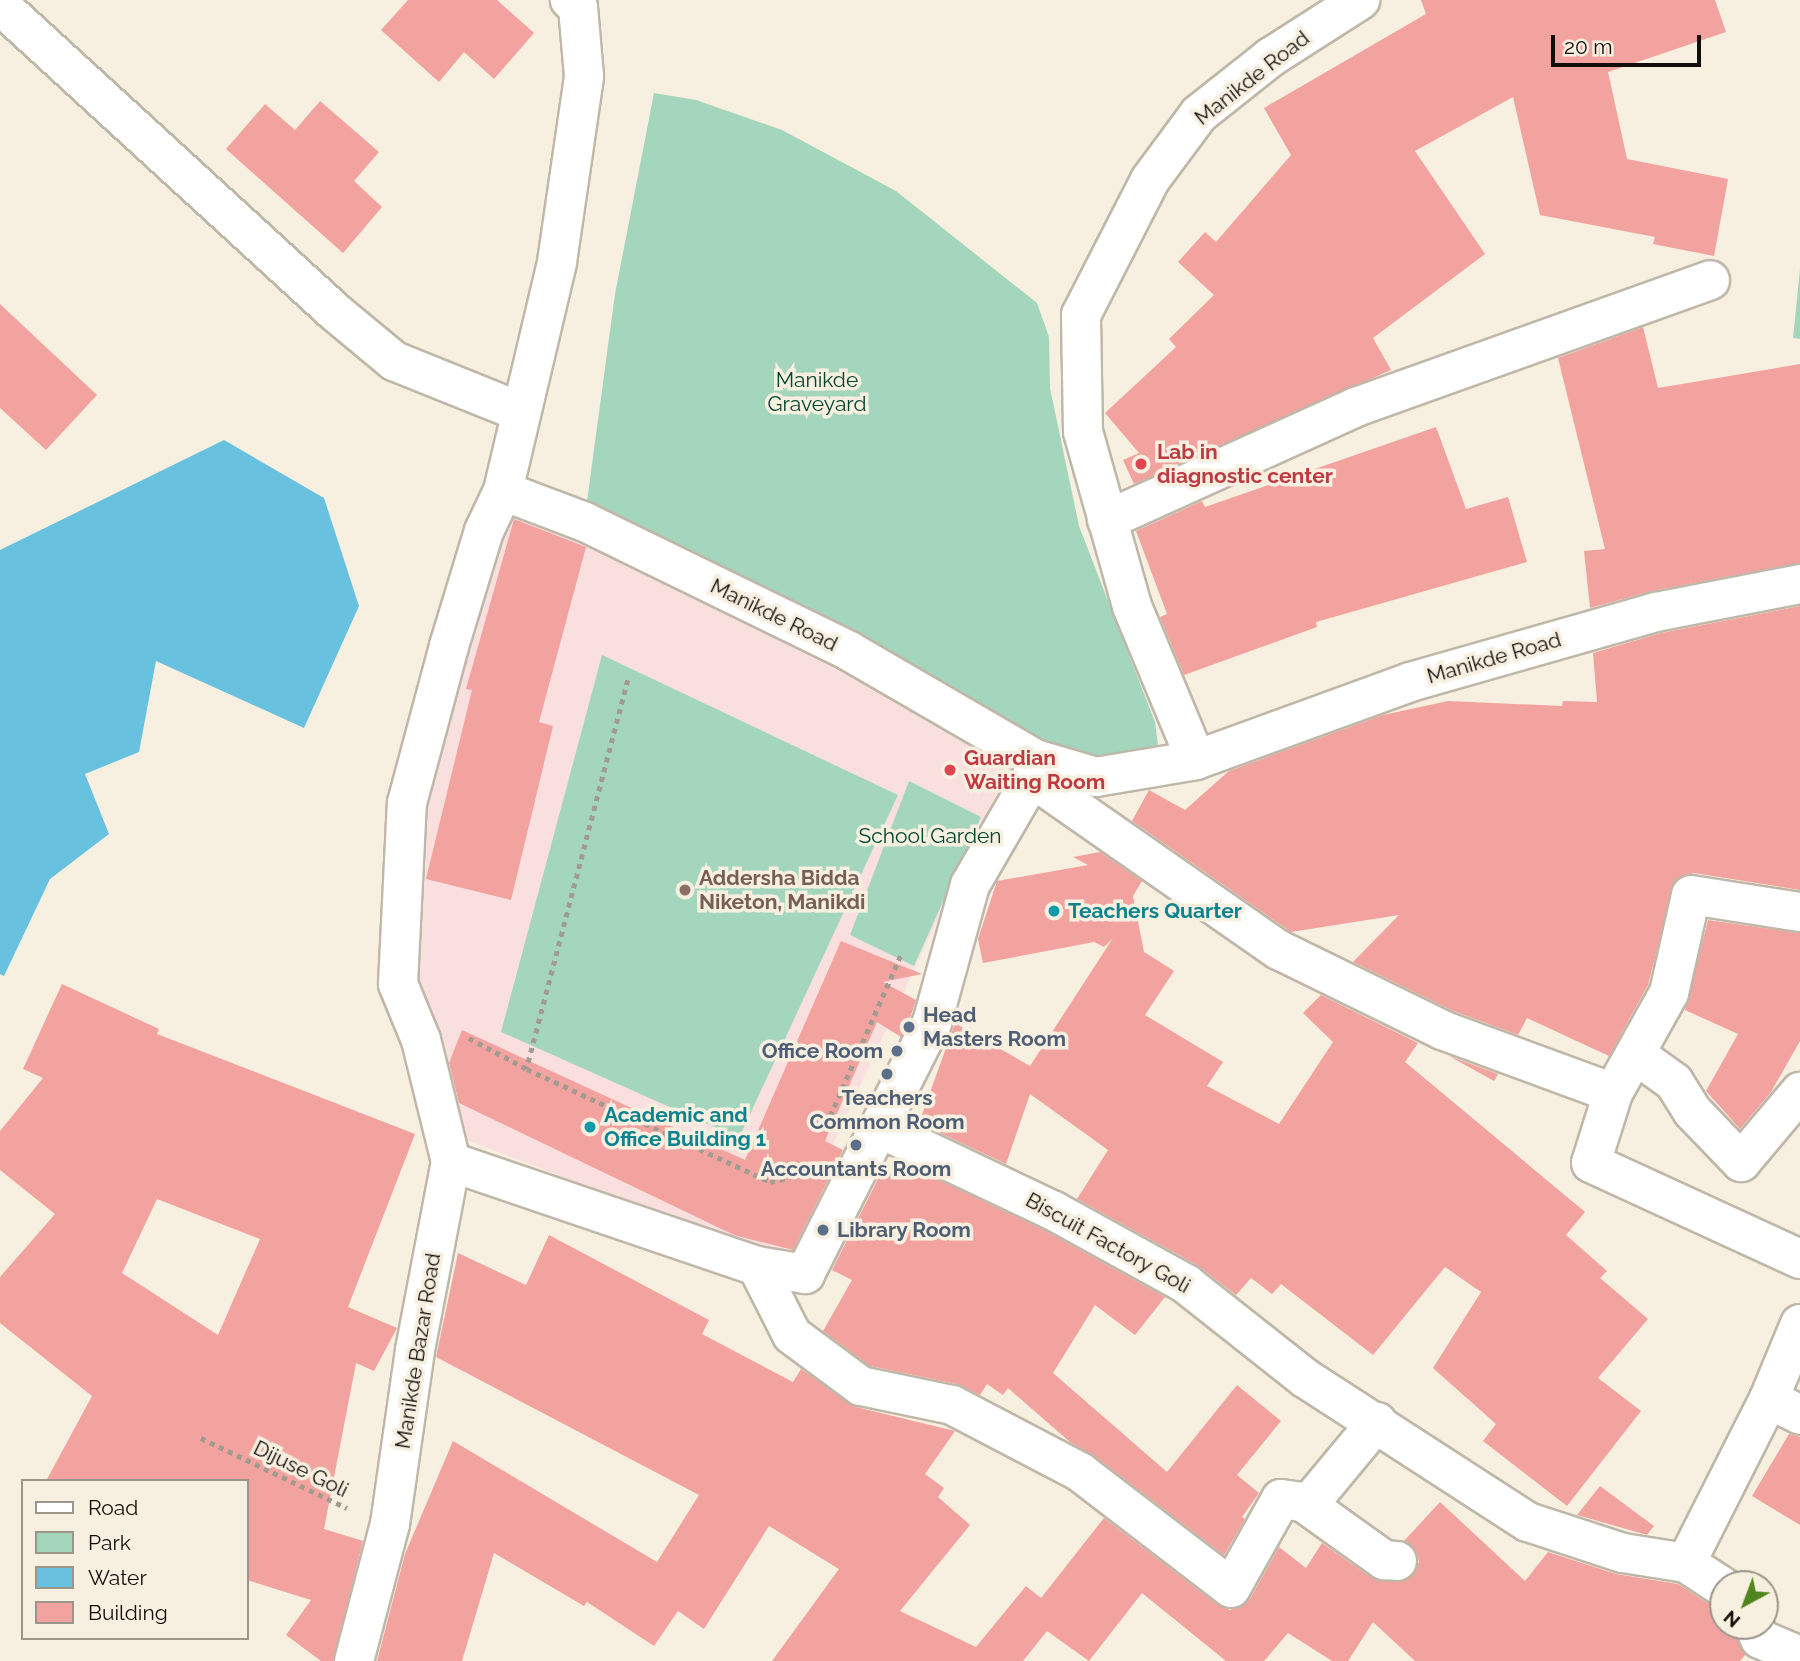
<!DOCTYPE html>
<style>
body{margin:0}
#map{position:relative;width:1800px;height:1661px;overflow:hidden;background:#f7efe0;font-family:Raleway,sans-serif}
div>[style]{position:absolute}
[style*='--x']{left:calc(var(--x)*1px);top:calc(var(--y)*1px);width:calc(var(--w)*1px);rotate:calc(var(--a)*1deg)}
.education>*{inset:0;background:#fadfdf}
.green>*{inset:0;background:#a4d6be}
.water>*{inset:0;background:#69c1e0}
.building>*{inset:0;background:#f3a39f}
.path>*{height:4.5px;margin-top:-2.25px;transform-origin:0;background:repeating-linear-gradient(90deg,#a19b90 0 5px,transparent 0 10px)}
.roads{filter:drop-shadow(2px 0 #bfb7a8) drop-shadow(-2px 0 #bfb7a8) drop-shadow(0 2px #bfb7a8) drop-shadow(0 -2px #bfb7a8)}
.street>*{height:38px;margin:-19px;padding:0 19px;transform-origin:19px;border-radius:19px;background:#fff}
.secondary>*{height:38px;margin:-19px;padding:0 19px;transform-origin:19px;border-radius:19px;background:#fff}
.dots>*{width:19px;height:19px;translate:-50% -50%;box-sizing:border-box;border:4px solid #f7efe0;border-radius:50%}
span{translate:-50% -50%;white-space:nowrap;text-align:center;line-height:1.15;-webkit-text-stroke:7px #f7efe0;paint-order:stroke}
.street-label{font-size:21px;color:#110e09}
.park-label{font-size:21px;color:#004731}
.health-label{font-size:21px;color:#be3a42;font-weight:700}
.left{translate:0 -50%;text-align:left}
.education-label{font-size:21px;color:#785e54;font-weight:700}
.culture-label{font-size:21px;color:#0d838f;font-weight:700}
.service-label{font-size:21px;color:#4e5e75;font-weight:700}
.right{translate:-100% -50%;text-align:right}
.legend{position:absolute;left:21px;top:1479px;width:228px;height:161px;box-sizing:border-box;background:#f7efe0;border:2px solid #9b958a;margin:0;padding:9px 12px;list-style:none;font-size:21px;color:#110e09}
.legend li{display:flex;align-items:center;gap:14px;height:35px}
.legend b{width:35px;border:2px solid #9b958a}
.north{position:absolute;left:1709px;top:1570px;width:70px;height:70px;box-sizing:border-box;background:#f7efe0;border:2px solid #9b958a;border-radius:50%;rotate:221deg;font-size:19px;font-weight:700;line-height:28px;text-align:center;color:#110e09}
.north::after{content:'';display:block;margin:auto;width:24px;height:32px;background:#4f851c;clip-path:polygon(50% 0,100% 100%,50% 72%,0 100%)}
.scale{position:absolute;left:1551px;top:35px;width:150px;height:32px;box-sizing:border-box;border:4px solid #110e09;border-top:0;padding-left:9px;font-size:21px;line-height:24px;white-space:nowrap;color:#110e09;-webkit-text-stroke:5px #f7efe0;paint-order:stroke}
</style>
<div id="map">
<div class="education">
<i style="clip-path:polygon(506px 507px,776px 629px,1006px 760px,996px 794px,779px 1260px,462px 1138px,409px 965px,421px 815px)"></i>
</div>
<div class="green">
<i style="clip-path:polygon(654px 93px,696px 100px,782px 130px,896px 191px,1037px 303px,1049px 337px,1050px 388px,1079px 526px,1155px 722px,1161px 768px,1122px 792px,585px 516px,615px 294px)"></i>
<i style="clip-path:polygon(1800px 269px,1800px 339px,1793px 338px)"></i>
<i style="clip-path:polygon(602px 655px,898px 795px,739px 1138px,501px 1032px)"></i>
<i style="clip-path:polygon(909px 781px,981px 817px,914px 966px,850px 935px)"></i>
</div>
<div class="water">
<i style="clip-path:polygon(224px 440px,324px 498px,359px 606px,304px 728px,156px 661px,139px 752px,85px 774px,109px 834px,50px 879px,4px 976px,0 974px,0 550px)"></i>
</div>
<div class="building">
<i style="clip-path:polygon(408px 0,497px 0,534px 33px,494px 79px,464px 52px,439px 82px,381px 30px)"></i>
<i style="clip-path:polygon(1421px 0,1715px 0,1726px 32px,1608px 72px,1627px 159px,1728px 179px,1714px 256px,1653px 244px,1655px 237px,1540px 215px,1513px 97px,1415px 151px,1485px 254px,1373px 338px,1391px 370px,1134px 484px,1123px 460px,1139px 453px,1105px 413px,1176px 347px,1169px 339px,1214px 295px,1178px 262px,1205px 232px,1216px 242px,1291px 155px,1264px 108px,1426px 14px)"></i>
<i style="clip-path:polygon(320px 101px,379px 152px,354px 181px,382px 207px,343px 253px,226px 149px,265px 104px,295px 130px)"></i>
<i style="clip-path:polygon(0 304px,97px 395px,46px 450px,0 408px)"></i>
<i style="clip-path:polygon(1643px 327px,1658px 388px,1800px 364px,1800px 563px,1652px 591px,1590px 608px,1584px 551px,1605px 549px,1558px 358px)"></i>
<i style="clip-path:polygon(1436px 427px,1466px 509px,1508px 497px,1527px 562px,1316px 622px,1317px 627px,1184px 675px,1160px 617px,1167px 614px,1136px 531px,1202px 501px,1205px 507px)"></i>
<i style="clip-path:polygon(514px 519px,586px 547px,539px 722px,553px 726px,511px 900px,426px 879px,472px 690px,466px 689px)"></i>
<i style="clip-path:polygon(1800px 606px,1800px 890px,1694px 873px,1675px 880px,1648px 985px,1609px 1056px,1527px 1018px,1518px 1035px,1451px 1010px,1353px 962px,1399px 915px,1291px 932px,1132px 821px,1149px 790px,1185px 810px,1229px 771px,1383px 715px,1448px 701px,1562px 706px,1563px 701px,1597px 702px,1593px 653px,1661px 633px)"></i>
<i style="clip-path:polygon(1100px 852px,1142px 881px,1133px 896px,1144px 952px,1174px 971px,1145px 1015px,1223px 1062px,1207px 1086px,1279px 1124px,1333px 1042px,1303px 1013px,1321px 995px,1418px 1043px,1405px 1062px,1585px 1212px,1566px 1235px,1607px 1271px,1600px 1278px,1648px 1319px,1598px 1378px,1641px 1411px,1567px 1506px,1483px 1441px,1496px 1424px,1433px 1368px,1481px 1292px,1445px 1267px,1373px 1355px,1281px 1284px,1272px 1294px,1251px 1278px,1236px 1295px,1197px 1265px,1077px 1199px,1108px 1150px,1030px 1094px,1006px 1164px,919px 1123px,955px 1023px,1030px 1066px,1113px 938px,1104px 947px,1094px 942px,983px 963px,978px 939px,997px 881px,1088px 865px,1073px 857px)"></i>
<i style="clip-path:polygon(1708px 920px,1800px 933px,1800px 1041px,1771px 1092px,1740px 1129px,1706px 1091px,1738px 1034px,1685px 1010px)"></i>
<i style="clip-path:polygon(841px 941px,922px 974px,883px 982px,916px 1000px,911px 1015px,901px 1037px,877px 1022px,825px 1141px,843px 1150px,793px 1250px,734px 1235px,459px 1103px,449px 1063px,462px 1030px,745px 1160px)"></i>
<i style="clip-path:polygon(evenodd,62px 984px,159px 1029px,157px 1034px,415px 1134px,348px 1307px,397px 1328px,374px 1371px,356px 1363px,324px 1529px,363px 1541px,333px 1661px,321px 1661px,286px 1635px,311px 1600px,247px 1580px,247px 1481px,46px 1481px,92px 1396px,0 1323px,0 1277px,55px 1214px,0 1170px,0 1131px,43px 1078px,23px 1069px,62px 984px,157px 1199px,260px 1239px,218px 1335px,122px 1273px,157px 1199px)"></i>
<i style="clip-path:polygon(1449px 1056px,1498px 1074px,1494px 1081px)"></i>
<i style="clip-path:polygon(905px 1164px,1044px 1230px,1165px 1297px,1135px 1335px,1095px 1305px,1053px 1373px,1167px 1472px,1237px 1385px,1281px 1421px,1237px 1475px,1259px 1493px,1242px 1517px,1245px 1519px,1224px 1555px,1093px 1455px,1070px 1442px,1008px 1388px,1003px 1395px,987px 1384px,980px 1395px,956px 1384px,870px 1366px,823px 1331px,852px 1280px,832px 1270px,883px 1169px,900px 1178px)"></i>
<i style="clip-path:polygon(549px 1235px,709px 1320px,702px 1334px,793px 1382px,801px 1369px,856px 1407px,955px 1431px,925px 1474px,944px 1488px,938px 1497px,970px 1525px,900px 1611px,976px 1647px,1026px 1586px,1041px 1598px,1104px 1518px,1218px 1605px,1230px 1610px,1250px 1599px,1279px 1547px,1306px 1568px,1322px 1543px,1372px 1578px,1407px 1580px,1419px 1562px,1416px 1551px,1404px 1541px,1440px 1502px,1525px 1581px,1548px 1552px,1616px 1574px,1678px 1584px,1723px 1613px,1723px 1626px,1732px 1626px,1746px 1654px,1740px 1661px,1415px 1661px,1373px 1622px,1348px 1661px,1332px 1661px,1288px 1633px,1264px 1661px,1226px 1661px,1142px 1593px,1089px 1661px,1047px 1631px,1023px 1661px,772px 1661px,839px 1569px,769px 1526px,704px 1629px,678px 1611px,654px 1646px,587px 1602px,584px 1606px,494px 1553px,462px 1661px,377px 1661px,405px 1554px,453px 1441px,657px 1562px,699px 1495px,436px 1357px,458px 1253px,526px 1285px)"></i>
<i style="clip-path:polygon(1789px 1434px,1800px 1437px,1800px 1525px,1752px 1496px)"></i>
<i style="clip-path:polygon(1600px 1486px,1654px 1526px,1647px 1535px,1577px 1515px)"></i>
</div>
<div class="path">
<i style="--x:628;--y:680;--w:402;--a:104.6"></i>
<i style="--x:527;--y:1069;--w:268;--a:24.9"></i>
<i style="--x:770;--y:1182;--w:33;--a:-14"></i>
<i style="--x:469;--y:1038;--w:66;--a:28.1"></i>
<i style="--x:830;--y:1116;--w:177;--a:-66.3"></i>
<i style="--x:201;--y:1438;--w:162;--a:25.6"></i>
</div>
<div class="roads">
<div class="street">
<i style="--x:0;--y:5;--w:454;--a:42.5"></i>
<i style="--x:335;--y:312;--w:77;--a:39.7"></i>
<i style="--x:394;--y:361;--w:137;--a:21.9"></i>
<i style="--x:503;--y:491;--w:235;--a:-76.7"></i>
<i style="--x:557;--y:262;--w:188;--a:-81.7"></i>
<i style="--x:584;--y:76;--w:69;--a:-95"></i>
<i style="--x:578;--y:7;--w:11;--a:-139"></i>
<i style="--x:1107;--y:520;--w:273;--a:-24.4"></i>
<i style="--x:1356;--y:407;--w:376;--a:-19.7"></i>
<i style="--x:1196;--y:760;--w:228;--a:-20"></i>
<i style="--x:1410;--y:682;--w:256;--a:-15.9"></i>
<i style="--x:1656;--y:612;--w:147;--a:-11"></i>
<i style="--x:1032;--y:778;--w:301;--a:34.9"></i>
<i style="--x:1279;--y:950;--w:182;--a:26.1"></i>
<i style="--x:1442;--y:1030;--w:182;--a:20.2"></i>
<i style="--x:1613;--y:1093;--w:73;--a:107.4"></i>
<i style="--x:1591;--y:1163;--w:230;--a:24.7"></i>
<i style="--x:1635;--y:1054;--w:48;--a:35.7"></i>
<i style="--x:1674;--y:1082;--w:34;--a:58"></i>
<i style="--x:1692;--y:1111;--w:71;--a:46.1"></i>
<i style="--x:1741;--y:1162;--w:92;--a:-49.9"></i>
<i style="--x:1613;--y:1093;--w:115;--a:-60.8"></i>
<i style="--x:1669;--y:993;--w:100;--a:-77.3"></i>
<i style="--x:1691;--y:895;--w:110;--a:8.9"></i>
<i style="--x:879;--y:1128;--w:194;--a:25.4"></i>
<i style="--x:1054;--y:1211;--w:151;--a:28.9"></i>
<i style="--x:1186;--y:1284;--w:152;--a:38.3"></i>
<i style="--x:1305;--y:1378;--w:265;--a:32.9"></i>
<i style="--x:1528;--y:1522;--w:100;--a:18.1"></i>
<i style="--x:1623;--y:1553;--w:64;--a:9"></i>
<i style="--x:1686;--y:1563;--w:44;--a:33"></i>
<i style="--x:451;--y:1162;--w:323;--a:18.8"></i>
<i style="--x:757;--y:1266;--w:49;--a:9.5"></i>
<i style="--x:805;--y:1274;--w:281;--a:-63.2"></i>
<i style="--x:932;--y:1023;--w:143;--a:-74.6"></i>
<i style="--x:970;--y:885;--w:124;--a:-59.9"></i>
<i style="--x:1032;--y:778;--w:19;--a:-81"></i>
<i style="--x:757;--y:1266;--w:77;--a:63.1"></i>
<i style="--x:792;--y:1335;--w:86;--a:36.5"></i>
<i style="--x:861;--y:1386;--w:93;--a:11.8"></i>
<i style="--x:952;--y:1405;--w:144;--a:27.6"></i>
<i style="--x:1080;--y:1472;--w:190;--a:37.5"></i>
<i style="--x:1231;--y:1588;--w:102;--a:-60.7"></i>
<i style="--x:1281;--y:1499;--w:22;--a:8"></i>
<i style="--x:1303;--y:1502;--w:100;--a:35.6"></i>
<i style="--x:1384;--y:1560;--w:13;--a:4"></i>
<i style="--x:1800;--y:1324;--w:81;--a:112.5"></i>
<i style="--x:1769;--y:1399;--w:35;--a:27"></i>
<i style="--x:1308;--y:1505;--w:108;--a:-50.3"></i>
<i style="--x:1686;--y:1563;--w:184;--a:-63.2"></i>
<i style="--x:1754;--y:1626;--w:14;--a:65"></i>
<i style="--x:1760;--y:1639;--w:43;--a:23"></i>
</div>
<div class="secondary">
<i style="--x:354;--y:1661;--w:142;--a:-75.3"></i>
<i style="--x:390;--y:1524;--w:176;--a:-81.8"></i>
<i style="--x:415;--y:1350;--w:191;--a:-79.2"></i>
<i style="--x:451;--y:1162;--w:126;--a:-103.8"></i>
<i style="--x:421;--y:1040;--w:61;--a:-112.3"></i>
<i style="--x:398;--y:984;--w:181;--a:-87.2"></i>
<i style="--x:407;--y:803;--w:163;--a:-75"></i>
<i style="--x:449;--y:646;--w:120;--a:-73.1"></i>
<i style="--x:484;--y:531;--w:44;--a:-64.6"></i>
<i style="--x:503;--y:491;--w:88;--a:20.7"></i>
<i style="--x:585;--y:522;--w:294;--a:26"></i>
<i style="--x:849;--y:651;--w:215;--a:30.1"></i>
<i style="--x:1035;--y:759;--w:64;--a:16.4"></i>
<i style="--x:1096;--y:777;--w:101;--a:-9.6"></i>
<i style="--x:1196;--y:760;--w:167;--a:-112.6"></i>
<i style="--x:1132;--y:606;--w:181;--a:-105.7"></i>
<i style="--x:1083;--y:432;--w:117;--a:-91"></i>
<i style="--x:1081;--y:315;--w:152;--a:-62.9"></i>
<i style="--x:1150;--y:180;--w:82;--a:-53.4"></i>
<i style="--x:1199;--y:114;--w:92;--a:-38.4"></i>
<i style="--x:1271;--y:57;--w:106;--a:-32.6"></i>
</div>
</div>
<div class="dots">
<i style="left:1141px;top:464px;background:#e0444e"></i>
<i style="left:950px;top:770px;background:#e0444e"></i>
<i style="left:685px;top:890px;background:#8d6e63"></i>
<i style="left:1054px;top:911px;background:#0f9aa8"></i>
<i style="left:909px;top:1027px;background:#5c6f8a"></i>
<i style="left:897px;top:1051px;background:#5c6f8a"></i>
<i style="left:887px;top:1074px;background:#5c6f8a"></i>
<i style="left:590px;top:1127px;background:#0f9aa8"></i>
<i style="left:856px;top:1145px;background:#5c6f8a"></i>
<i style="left:823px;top:1230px;background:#5c6f8a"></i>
</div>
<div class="street-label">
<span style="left:1252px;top:78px;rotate:-38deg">Manikde Road</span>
<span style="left:774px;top:615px;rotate:26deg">Manikde Road</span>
<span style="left:1494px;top:658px;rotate:-16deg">Manikde Road</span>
<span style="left:1108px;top:1243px;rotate:29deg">Biscuit Factory Goli</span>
<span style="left:418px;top:1351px;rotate:-81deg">Manikde Bazar Road</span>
<span style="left:301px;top:1469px;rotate:26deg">Dijuse Goli</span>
</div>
<div class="park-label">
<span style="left:817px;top:392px">Manikde<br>Graveyard</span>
<span style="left:930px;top:836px">School Garden</span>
</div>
<div class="health-label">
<span class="left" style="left:1157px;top:464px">Lab in<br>diagnostic center</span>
<span class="left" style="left:964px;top:770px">Guardian<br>Waiting Room</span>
</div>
<div class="education-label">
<span class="left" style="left:699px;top:890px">Addersha Bidda<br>Niketon, Manikdi</span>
</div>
<div class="culture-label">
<span class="left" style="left:1068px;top:911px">Teachers Quarter</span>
<span class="left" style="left:604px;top:1127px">Academic and<br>Office Building 1</span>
</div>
<div class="service-label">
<span class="left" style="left:923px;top:1027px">Head<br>Masters Room</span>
<span class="right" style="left:883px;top:1051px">Office Room</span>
<span style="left:887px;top:1110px">Teachers<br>Common Room</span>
<span style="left:856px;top:1169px">Accountants Room</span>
<span class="left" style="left:837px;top:1230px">Library Room</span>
</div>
<ul class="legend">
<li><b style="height:9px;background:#fff"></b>Road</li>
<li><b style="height:19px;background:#a4d6be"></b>Park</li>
<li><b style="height:19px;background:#69c1e0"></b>Water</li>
<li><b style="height:19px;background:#f3a39f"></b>Building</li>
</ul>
<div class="north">N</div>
<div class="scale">20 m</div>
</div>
